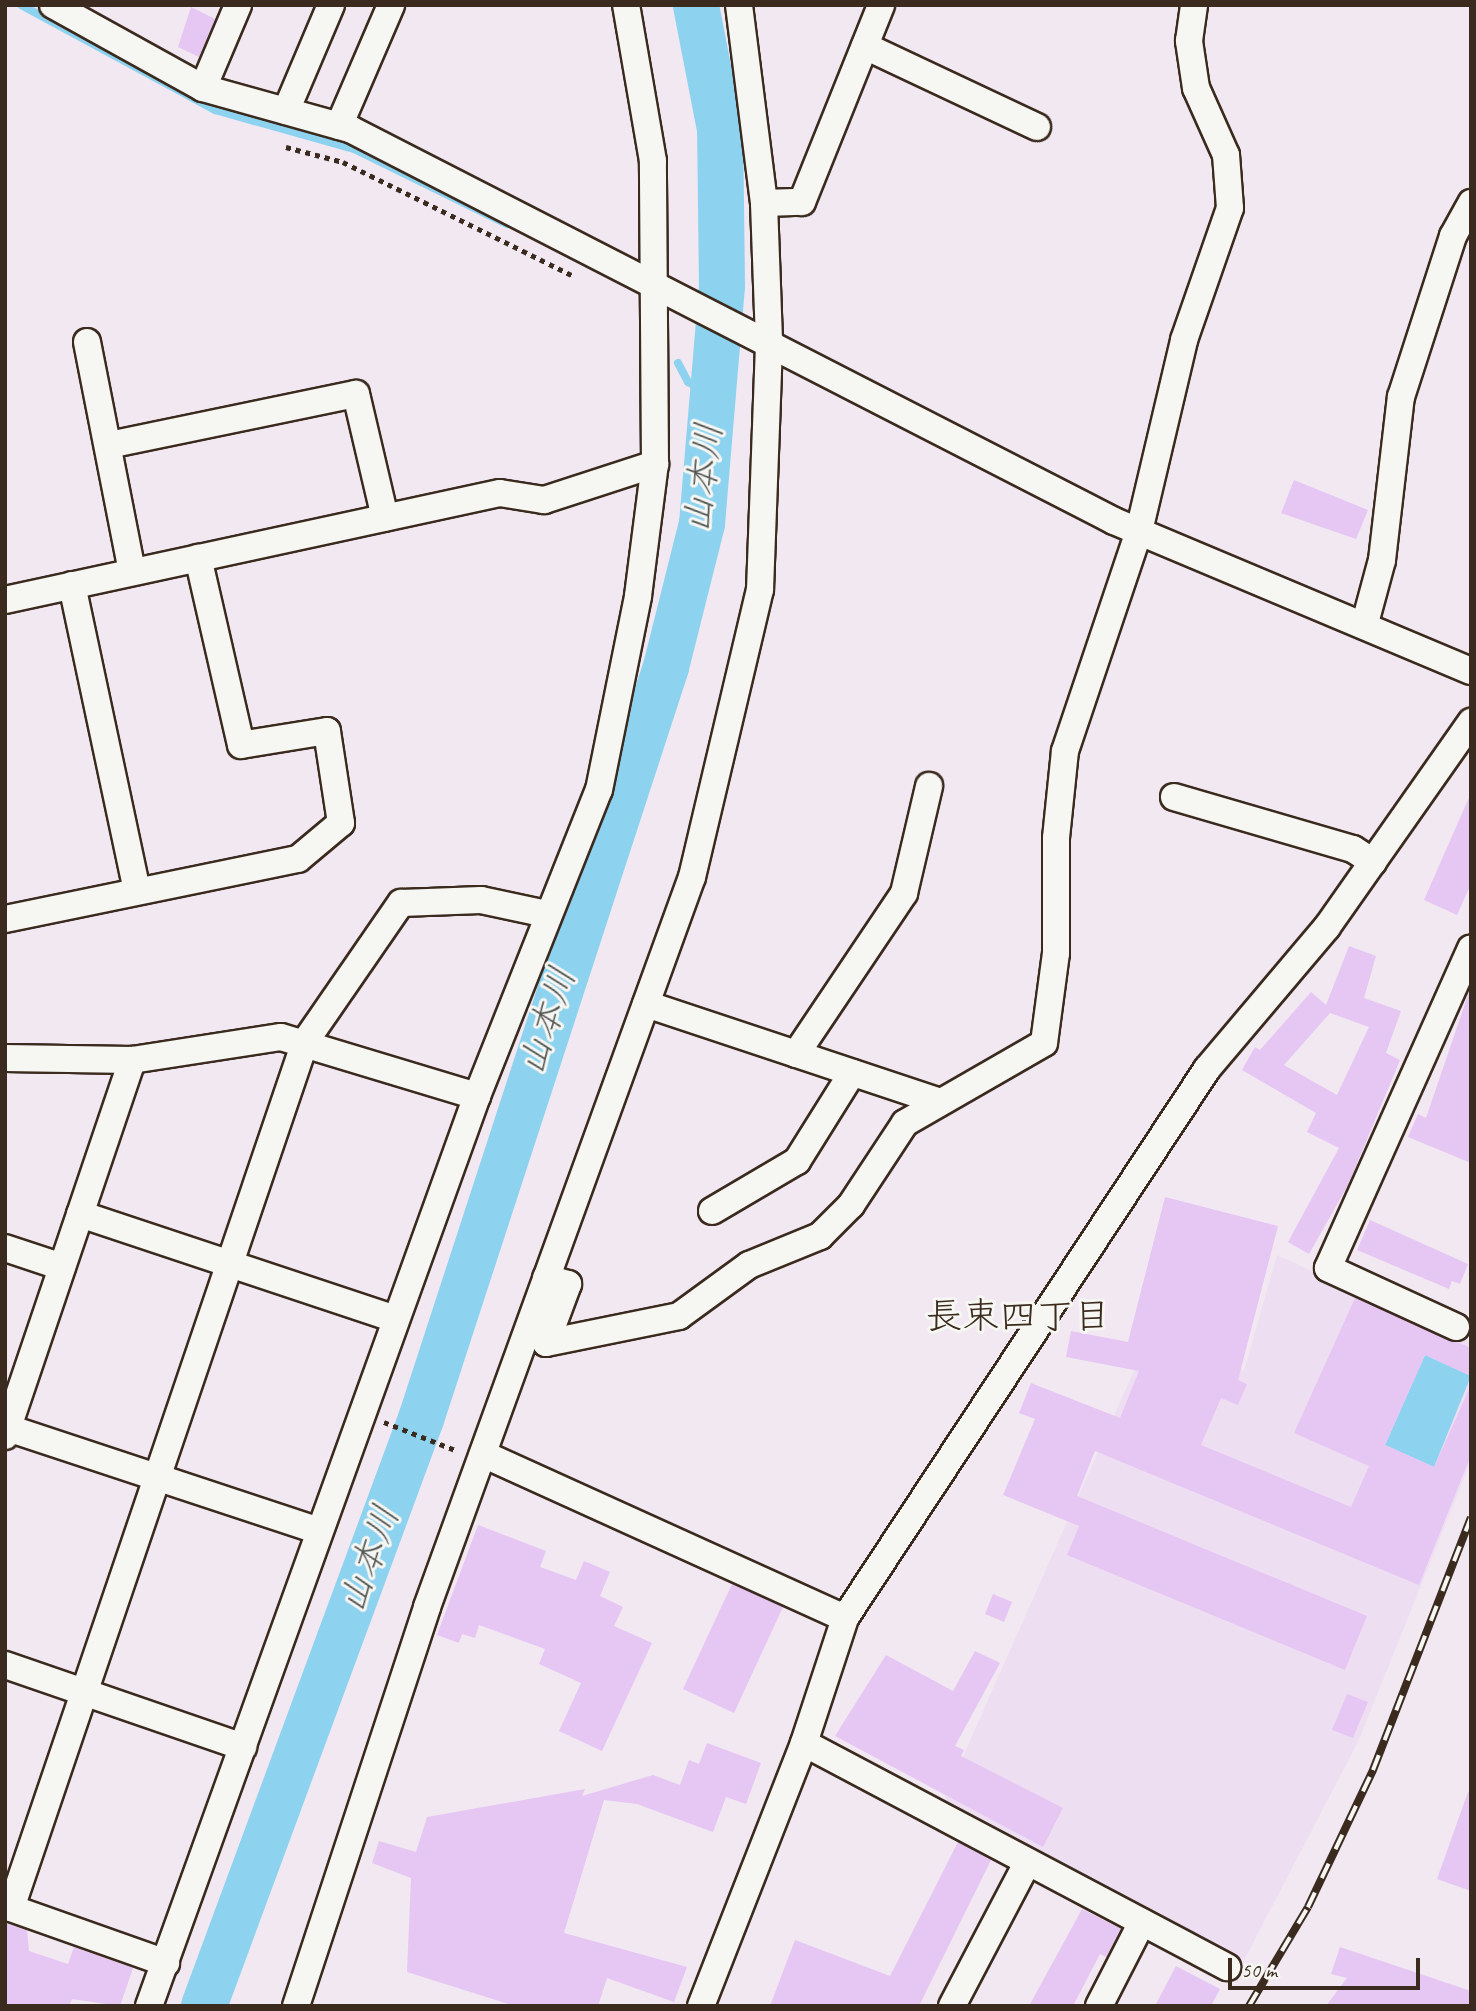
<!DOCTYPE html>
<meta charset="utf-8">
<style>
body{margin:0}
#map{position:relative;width:1476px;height:2011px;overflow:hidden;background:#f1e8f2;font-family:Caveat,"Klee One",sans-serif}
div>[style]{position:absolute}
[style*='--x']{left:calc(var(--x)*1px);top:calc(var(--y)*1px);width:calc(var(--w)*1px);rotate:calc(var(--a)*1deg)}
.built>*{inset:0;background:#eedef2}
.water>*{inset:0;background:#8dd2ef}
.stream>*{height:8px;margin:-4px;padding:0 4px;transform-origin:4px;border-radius:4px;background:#8dd2ef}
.river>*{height:46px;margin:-23px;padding:0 23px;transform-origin:23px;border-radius:23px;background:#8dd2ef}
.building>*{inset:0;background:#e6c6f3}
.path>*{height:4.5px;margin-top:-2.25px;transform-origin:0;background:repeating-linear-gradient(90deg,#3b2a1e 0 5px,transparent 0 10px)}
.roads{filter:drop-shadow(2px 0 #3b2a1e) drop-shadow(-2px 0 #3b2a1e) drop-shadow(0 2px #3b2a1e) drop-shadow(0 -2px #3b2a1e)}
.minor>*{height:26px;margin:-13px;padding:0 13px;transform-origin:13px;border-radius:13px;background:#f6f6f2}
.rail>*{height:8px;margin-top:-4px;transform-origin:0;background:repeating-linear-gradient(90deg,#f6f6f2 0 16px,#3b2a1e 0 32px);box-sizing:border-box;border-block:2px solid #3b2a1e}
span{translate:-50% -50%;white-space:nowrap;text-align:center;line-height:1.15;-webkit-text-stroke:6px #f6f6f2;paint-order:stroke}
.water-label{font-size:37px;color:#505452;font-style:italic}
.neighbourhood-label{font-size:37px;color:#3b2a1e}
.frame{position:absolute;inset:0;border:7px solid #3b2a1e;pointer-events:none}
.scale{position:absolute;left:1228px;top:1958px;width:192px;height:32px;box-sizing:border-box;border:4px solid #3b2a1e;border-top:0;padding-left:9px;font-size:21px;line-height:24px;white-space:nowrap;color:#3b2a1e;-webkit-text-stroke:5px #f6f6f2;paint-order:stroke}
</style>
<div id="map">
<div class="built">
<i style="clip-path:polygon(1277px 1255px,1471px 1342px,1471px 1461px,1358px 1742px,1244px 1960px,941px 1806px,1145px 1346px,1244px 1371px)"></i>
</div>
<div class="water">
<i style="clip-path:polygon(1425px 1355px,1471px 1376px,1434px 1467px,1385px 1445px)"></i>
</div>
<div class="stream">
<i style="--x:21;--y:5;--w:221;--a:28.4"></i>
<i style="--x:215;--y:110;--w:144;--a:15.7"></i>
<i style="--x:354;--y:149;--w:170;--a:26.1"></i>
<i style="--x:678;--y:363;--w:21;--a:62"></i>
<i style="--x:688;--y:382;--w:28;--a:27"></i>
</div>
<div class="river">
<i style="--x:204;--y:2006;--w:626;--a:-69.71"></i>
<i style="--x:421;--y:1419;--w:791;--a:-71.95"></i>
<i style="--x:666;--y:667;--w:147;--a:-75.9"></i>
<i style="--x:702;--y:524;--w:239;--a:-85.2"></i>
<i style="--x:722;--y:286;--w:157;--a:-90.7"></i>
<i style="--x:720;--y:129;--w:126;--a:-101"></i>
</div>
<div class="building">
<i style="clip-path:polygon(191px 7px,215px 19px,199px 57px,178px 47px)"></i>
<i style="clip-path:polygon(1294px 480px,1368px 510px,1356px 539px,1281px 513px)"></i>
<i style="clip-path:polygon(1471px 793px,1471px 884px,1457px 915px,1424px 900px)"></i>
<i style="clip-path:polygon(evenodd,1349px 946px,1376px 956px,1364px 998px,1401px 1011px,1386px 1053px,1400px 1060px,1348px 1185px,1309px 1254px,1288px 1242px,1339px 1148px,1307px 1132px,1316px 1113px,1242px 1070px,1255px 1047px,1260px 1050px,1311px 992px,1326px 1005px,1349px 946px,1330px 1013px,1369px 1027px,1337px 1095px,1284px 1065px,1330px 1013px)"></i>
<i style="clip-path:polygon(1470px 989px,1471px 989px,1471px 1163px,1408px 1137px,1418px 1114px,1426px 1118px)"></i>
<i style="clip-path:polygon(1165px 1197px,1278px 1226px,1238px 1380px,1247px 1384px,1238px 1405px,1221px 1398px,1201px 1445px,1351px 1507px,1369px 1466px,1294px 1433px,1355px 1298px,1471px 1348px,1471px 1376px,1425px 1355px,1385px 1445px,1434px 1467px,1471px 1385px,1471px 1455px,1419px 1585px,1095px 1451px,1077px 1496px,1367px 1616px,1345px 1670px,1067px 1555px,1079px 1526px,1003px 1495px,1035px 1419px,1019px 1413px,1031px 1383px,1120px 1418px,1139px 1371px,1066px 1357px,1071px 1331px,1128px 1342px)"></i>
<i style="clip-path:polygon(1370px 1220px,1468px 1264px,1460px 1284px,1452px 1281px,1449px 1289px,1357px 1250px)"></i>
<i style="clip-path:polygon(478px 1525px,546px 1551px,540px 1567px,576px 1580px,584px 1561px,610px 1572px,600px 1596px,623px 1607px,614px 1626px,652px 1643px,602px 1751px,559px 1731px,581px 1683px,539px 1664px,545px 1649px,479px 1625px,475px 1638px,462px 1634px,459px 1643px,437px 1635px)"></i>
<i style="clip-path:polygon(732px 1584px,783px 1607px,734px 1713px,683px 1689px)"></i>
<i style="clip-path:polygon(993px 1594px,1012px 1602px,1004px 1622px,985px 1614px)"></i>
<i style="clip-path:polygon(975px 1651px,1000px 1663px,955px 1746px,964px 1750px,961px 1756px,1063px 1808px,1043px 1847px,835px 1736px,886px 1655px,953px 1691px)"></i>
<i style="clip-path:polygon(1347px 1694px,1368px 1702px,1353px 1738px,1332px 1730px)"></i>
<i style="clip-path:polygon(707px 1743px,761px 1763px,746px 1804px,726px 1797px,713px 1832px,637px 1804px,604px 1800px,564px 1933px,687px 1967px,674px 2002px,607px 1978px,598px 2006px,515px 2006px,407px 1972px,411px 1878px,372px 1863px,379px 1841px,416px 1852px,427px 1817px,585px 1789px,582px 1796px,653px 1775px,680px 1785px,689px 1760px,699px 1764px)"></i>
<i style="clip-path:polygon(1468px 1792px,1471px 1793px,1471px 1891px,1437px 1879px)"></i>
<i style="clip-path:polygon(958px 1842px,991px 1860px,919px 2006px,770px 2006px,795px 1940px,890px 1976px)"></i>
<i style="clip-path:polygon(1082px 1909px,1121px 1929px,1106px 1957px,1100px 1954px,1073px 2006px,1029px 2006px)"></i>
<i style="clip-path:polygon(5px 1923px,27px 1930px,29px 1951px,68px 1964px,74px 1947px,133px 1968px,120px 2006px,72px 1999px,69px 2006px,5px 2006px)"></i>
<i style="clip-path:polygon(1340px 1947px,1471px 1991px,1471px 2006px,1326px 2006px,1347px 1978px,1331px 1974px)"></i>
<i style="clip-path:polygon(1176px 1966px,1220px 1989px,1211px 2006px,1155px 2006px)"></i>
</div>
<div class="path">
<i style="--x:286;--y:147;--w:59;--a:14.7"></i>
<i style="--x:343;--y:162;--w:255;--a:26.3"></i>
<i style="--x:384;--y:1422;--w:79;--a:21.4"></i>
</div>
<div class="roads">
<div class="minor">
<i style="--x:53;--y:5;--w:171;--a:29"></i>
<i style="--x:203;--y:88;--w:153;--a:15.6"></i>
<i style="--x:350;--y:129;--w:859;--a:27.16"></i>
<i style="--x:1114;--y:521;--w:387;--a:22.8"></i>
<i style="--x:865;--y:46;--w:190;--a:25.2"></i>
<i style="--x:203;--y:88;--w:90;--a:-67.1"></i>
<i style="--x:286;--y:111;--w:115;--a:-67"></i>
<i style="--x:339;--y:126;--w:132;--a:-66.7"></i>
<i style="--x:764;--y:203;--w:38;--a:-2"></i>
<i style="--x:802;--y:202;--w:212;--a:-68.1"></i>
<i style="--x:87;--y:342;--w:234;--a:78.9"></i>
<i style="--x:109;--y:445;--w:252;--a:-11.7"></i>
<i style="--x:356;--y:394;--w:127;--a:76.8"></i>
<i style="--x:72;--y:585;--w:312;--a:78"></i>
<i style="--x:5;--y:600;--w:506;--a:-12.2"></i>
<i style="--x:500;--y:493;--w:45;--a:9"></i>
<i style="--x:544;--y:500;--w:117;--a:-18"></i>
<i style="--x:1365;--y:623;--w:65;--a:-74.9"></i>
<i style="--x:1382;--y:560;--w:164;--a:-83.4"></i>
<i style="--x:1401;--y:397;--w:169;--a:-72.1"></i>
<i style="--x:1453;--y:236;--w:38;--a:-61"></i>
<i style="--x:1174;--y:797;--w:186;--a:16.2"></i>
<i style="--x:1353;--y:849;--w:24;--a:33"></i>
<i style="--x:5;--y:919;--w:299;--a:-11.6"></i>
<i style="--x:298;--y:859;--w:56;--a:-39.9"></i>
<i style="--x:341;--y:823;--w:93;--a:-98.7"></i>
<i style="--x:327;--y:731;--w:87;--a:170.8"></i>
<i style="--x:241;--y:745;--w:192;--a:-102.9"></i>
<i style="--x:646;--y:1004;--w:305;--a:18.4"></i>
<i style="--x:796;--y:1054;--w:194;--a:-56.1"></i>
<i style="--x:904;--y:893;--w:110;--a:-76.8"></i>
<i style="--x:5;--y:1058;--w:127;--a:0.9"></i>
<i style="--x:132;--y:1060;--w:151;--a:-8.8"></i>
<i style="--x:281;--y:1037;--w:205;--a:16.8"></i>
<i style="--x:712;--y:1211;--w:99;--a:-30.5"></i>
<i style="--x:797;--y:1161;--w:104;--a:-58"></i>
<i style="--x:80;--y:1214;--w:332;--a:18.4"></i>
<i style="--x:5;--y:1248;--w:60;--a:18.4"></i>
<i style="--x:546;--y:1278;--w:23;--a:15"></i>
<i style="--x:568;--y:1284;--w:63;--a:110.4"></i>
<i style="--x:546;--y:1343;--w:136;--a:-11.5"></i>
<i style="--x:679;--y:1316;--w:87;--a:-36.1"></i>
<i style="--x:749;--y:1265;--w:77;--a:-22.2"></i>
<i style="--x:820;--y:1236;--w:44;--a:-45"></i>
<i style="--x:851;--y:1205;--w:98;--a:-56.6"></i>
<i style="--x:905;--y:1123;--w:160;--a:-29.9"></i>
<i style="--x:1044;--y:1043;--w:91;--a:-82.4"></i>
<i style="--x:1056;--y:953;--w:115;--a:-90"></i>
<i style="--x:1056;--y:838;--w:87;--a:-84.1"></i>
<i style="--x:1065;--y:751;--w:232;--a:-71.4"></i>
<i style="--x:1139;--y:531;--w:196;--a:-76.7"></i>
<i style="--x:1184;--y:340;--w:140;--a:-70.8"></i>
<i style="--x:1230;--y:208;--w:53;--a:-94.3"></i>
<i style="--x:1226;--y:155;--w:73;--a:-114.1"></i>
<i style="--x:1196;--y:88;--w:48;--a:-98.5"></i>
<i style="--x:1189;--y:41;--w:36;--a:-82"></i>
<i style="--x:1456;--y:1327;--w:141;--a:-155.3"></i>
<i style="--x:1328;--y:1268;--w:350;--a:-65.9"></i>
<i style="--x:5;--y:1427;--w:331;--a:18.3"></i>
<i style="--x:5;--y:1436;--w:397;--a:-71.3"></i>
<i style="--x:483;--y:1454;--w:397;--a:24.4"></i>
<i style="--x:5;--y:1665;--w:252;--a:19"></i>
<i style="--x:804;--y:1743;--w:479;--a:27.9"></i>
<i style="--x:5;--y:1906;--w:171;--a:19.5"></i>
<i style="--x:11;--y:1908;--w:915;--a:-71.25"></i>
<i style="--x:305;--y:1042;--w:169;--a:-55.4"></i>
<i style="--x:401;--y:903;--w:80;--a:-2.1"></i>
<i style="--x:481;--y:900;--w:67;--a:12"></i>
<i style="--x:149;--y:2006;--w:967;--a:-70.18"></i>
<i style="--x:477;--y:1096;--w:329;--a:-68.3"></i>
<i style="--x:599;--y:790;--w:198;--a:-78.6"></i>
<i style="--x:638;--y:596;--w:133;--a:-82.7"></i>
<i style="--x:655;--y:464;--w:303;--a:-90.4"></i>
<i style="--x:653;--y:161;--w:158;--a:-99.8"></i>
<i style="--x:296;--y:2006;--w:420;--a:-71.8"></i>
<i style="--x:427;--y:1607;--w:777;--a:-70.05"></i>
<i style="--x:692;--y:877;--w:295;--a:-76.7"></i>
<i style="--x:760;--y:590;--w:250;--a:-87.9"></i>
<i style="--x:769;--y:340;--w:137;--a:-92.1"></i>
<i style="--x:764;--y:203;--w:200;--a:-97.2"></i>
<i style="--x:701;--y:2006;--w:282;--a:-68.6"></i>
<i style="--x:804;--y:1743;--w:132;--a:-71.8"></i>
<i style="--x:845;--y:1618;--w:658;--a:-56.6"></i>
<i style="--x:1207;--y:1069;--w:186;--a:-49.8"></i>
<i style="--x:1327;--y:927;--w:251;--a:-54.9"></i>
<i style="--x:952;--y:2006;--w:161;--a:-62.3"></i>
<i style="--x:1099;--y:2006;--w:94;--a:-62.9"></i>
</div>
</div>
<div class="rail">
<i style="--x:1249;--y:2006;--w:115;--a:-59.2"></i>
<i style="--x:1308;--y:1907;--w:152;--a:-64.6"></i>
<i style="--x:1373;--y:1770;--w:271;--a:-68.8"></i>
</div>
<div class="water-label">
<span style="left:703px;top:478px;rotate:-83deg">山本川</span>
<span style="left:547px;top:1021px;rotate:-72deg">山本川</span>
<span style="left:369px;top:1559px;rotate:-70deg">山本川</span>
</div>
<div class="neighbourhood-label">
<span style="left:1018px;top:1316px">長束四丁目</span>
</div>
<div class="frame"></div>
<div class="scale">50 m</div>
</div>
